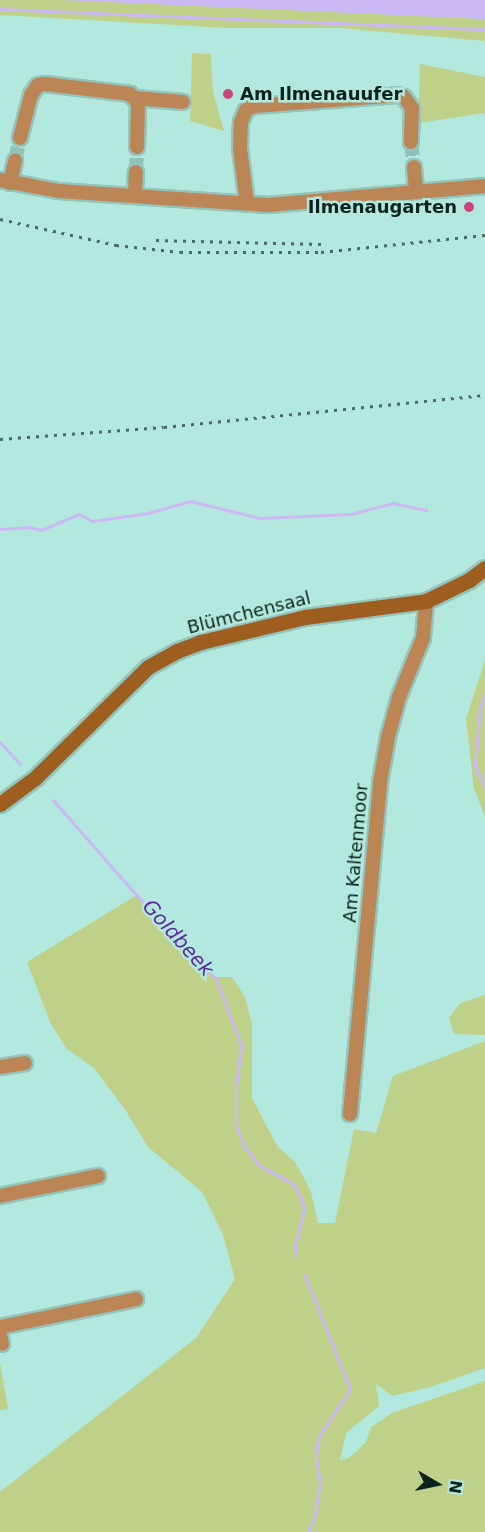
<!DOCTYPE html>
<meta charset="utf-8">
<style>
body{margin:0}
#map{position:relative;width:485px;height:1532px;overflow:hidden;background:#b2e8dd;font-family:"DejaVu Sans",sans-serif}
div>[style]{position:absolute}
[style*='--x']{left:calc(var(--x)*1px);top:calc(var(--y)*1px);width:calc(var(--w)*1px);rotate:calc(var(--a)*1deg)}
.green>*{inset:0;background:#bfd189}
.water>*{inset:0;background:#ccb8f5}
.stream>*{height:3px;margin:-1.5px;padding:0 1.5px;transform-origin:1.5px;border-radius:1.5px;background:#ccb8f5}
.street-tunnel>*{height:14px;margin-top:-7px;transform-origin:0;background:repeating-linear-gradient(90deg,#91c0b7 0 14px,transparent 0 21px)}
.roads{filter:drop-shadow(2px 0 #94c4bb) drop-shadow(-2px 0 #94c4bb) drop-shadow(0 2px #94c4bb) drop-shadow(0 -2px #94c4bb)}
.street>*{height:14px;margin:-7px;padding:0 7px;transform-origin:7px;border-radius:7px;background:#bc8556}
.secondary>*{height:15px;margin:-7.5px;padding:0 7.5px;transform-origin:7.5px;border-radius:7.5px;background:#9e5e1f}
.rail>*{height:3px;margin-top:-1.5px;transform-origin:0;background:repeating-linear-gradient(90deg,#4a6b65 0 3px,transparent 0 9px)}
.dots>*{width:16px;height:16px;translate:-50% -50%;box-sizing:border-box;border:3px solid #b2e8dd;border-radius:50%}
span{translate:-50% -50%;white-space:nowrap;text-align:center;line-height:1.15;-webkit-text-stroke:5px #b2e8dd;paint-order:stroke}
.poi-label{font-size:18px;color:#0d221e;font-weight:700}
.left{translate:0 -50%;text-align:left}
.right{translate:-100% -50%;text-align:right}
.street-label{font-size:18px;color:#0d221e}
.water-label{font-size:20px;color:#5e289c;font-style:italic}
.north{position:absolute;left:407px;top:1454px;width:60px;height:60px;-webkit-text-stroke:4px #b2e8dd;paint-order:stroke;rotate:99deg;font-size:16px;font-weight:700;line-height:24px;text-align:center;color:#0d221e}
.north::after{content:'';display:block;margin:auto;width:21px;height:27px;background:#0d221e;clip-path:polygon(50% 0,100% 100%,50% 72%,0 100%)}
</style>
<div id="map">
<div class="green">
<i style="clip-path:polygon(0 0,76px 0,485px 19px,485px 41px,340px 28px,228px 28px,0 15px)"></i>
<i style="clip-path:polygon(192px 53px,211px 54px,213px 92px,224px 131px,190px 121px)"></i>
<i style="clip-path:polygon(420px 64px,485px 77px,485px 113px,418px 123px)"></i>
<i style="clip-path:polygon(485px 660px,485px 817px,474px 788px,466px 719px)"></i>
<i style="clip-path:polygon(137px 895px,215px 977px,232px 977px,245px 997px,252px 1024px,252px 1098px,277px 1146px,295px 1162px,304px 1178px,311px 1192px,318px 1223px,335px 1223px,354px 1129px,376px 1133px,393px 1076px,485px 1041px,485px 1368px,431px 1387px,392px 1396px,376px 1384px,379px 1406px,346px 1433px,340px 1460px,349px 1458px,366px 1442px,371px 1427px,392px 1413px,485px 1381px,485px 1532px,0 1532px,0 1492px,196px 1338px,235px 1279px,223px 1235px,202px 1192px,148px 1147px,126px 1111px,94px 1068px,66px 1048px,51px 1024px,27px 962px)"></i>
<i style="clip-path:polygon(485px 995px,485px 1035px,454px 1034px,449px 1018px,459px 1004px)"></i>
<i style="clip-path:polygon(0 1363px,8px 1409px,0 1410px)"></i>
</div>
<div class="water">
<i style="clip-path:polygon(63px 0,485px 0,485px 19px)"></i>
</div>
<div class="stream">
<i style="--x:0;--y:9;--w:485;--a:2.4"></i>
<i style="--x:0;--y:529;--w:30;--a:-4"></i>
<i style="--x:30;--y:527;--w:11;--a:15"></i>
<i style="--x:41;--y:530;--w:41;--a:-22.8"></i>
<i style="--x:79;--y:514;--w:15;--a:28"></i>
<i style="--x:92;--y:521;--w:57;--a:-8.1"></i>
<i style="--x:148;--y:513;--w:44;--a:-15.9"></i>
<i style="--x:190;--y:501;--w:72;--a:13.7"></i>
<i style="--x:260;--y:518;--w:91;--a:-2.5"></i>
<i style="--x:351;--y:514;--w:43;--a:-14.7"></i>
<i style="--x:393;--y:503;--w:34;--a:12"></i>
<i style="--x:485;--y:694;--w:15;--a:110"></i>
<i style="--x:480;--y:708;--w:58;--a:94.9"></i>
<i style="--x:475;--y:766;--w:23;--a:65"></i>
<i style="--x:0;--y:742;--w:30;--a:48"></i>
<i style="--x:53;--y:800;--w:121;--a:48.7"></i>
<i style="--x:133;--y:891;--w:121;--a:46.7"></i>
<i style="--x:216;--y:979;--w:71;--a:69.3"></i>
<i style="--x:241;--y:1045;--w:42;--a:96.8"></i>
<i style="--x:236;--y:1087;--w:39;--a:90"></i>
<i style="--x:236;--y:1126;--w:22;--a:68"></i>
<i style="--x:244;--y:1146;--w:24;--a:52"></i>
<i style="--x:259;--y:1165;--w:39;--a:29"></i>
<i style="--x:293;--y:1184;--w:14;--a:60"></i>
<i style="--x:300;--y:1196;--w:14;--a:73"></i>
<i style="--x:304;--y:1209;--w:37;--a:104"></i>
<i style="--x:295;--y:1245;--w:10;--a:84"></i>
<i style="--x:304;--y:1274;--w:124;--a:68.2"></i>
<i style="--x:350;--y:1389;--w:59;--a:123.1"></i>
<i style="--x:318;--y:1438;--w:20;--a:96"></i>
<i style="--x:316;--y:1458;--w:26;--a:81"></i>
<i style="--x:320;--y:1484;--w:35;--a:100"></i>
<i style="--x:314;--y:1518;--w:15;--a:113"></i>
</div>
<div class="street-tunnel">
<i style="--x:411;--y:142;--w:25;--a:83"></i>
<i style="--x:15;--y:161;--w:24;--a:-78"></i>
<i style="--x:136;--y:172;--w:25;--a:-88"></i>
</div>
<div class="roads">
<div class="street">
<i style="--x:135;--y:98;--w:48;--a:4.8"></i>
<i style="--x:20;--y:138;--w:44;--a:-75.7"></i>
<i style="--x:31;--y:95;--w:12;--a:-55"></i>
<i style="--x:38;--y:85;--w:7;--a:-8"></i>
<i style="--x:45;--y:84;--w:86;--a:6.7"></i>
<i style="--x:130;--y:94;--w:12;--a:48"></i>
<i style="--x:138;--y:103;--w:44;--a:91.3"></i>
<i style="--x:414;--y:167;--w:25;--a:85"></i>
<i style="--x:0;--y:180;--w:59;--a:10.7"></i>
<i style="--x:58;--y:191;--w:210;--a:3.8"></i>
<i style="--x:268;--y:205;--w:218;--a:-5"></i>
<i style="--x:10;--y:183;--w:23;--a:-77"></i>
<i style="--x:135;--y:196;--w:24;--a:-88"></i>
<i style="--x:247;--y:203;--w:55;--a:-97.3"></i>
<i style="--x:240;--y:148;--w:26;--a:-88"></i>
<i style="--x:241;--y:122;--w:13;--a:-67"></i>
<i style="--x:246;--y:110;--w:9;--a:-27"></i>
<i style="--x:254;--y:106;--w:145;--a:-4.3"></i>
<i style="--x:399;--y:95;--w:5;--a:22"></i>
<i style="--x:404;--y:97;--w:14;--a:54"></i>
<i style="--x:412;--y:108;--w:34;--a:92"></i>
<i style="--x:0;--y:1067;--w:25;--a:-9"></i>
<i style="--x:350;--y:1114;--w:333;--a:-84.8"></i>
<i style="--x:380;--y:782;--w:46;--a:-79.9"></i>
<i style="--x:388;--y:737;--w:41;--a:-74.6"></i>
<i style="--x:399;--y:697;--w:64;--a:-67.9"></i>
<i style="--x:423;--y:638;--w:37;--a:-85"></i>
<i style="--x:0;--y:1196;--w:100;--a:-11.5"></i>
<i style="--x:0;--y:1327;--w:139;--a:-11.6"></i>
<i style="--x:0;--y:1335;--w:9;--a:77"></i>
</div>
<div class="secondary">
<i style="--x:0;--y:804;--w:44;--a:-36.6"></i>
<i style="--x:35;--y:778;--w:158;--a:-44.5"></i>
<i style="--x:148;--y:667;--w:33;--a:-29"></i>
<i style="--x:177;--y:651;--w:26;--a:-21"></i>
<i style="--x:201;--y:642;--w:107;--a:-13.5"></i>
<i style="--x:305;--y:617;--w:122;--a:-7.5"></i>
<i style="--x:426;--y:601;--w:48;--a:-26"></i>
<i style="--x:469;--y:580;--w:20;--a:-37"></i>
</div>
</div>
<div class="rail">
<i style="--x:0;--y:219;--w:119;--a:12.6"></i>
<i style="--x:116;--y:245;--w:64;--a:6.2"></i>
<i style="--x:180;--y:252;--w:141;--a:0"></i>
<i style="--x:321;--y:252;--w:165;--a:-5.9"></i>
<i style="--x:156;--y:240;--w:165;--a:1.4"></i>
<i style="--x:0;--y:439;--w:164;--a:-4.2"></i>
<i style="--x:164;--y:427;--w:323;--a:-5.7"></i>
</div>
<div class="dots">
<i style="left:228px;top:94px;background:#cc4279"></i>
<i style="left:469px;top:207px;background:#cc4279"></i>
</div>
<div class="poi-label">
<span class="left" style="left:240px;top:94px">Am Ilmenauufer</span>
<span class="right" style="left:457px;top:207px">Ilmenaugarten</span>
</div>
<div class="street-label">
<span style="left:249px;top:613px;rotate:-14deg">Blümchensaal</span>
<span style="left:356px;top:853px;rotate:-85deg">Am Kaltenmoor</span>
</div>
<div class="water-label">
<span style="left:178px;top:938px;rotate:48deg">Goldbeek</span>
</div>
<div class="north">N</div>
</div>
